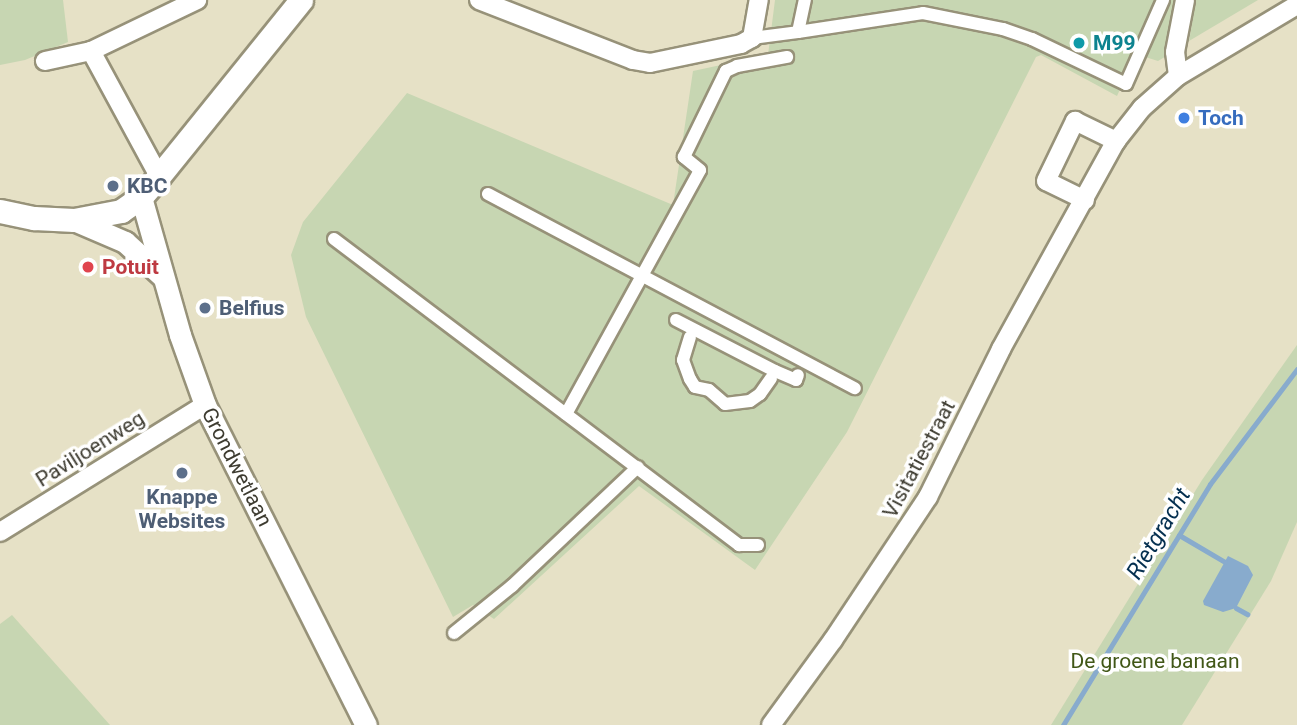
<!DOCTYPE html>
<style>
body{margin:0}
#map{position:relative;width:1297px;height:725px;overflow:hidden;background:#e6e1c6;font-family:Roboto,sans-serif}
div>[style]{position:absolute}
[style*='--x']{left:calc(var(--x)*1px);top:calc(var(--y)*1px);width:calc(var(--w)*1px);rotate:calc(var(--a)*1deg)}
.green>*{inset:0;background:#c7d6b2}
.water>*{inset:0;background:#88abcd}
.stream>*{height:5px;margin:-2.5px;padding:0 2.5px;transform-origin:2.5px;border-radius:2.5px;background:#88abcd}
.roads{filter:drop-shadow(2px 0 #979279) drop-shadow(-2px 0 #979279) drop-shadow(0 2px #979279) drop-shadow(0 -2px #979279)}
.pedestrian>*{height:12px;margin:-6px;padding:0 6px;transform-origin:6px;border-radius:6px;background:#fff}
.minor>*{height:18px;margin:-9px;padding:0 9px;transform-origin:9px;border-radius:9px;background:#fff}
.tertiary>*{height:21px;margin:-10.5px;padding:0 10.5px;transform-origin:10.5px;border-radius:10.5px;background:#fff}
.secondary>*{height:23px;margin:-11.5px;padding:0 11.5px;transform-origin:11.5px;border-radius:11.5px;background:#fff}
.dots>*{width:19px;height:19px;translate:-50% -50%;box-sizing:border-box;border:4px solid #fff;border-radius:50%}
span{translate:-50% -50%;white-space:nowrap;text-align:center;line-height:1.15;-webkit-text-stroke:7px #fff;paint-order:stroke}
.culture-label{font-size:21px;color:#0d838f;font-weight:700}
.left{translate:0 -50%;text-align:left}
.shop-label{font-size:21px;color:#366cbe;font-weight:700}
.service-label{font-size:21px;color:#4e5e75;font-weight:700}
.health-label{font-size:21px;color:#be3a42;font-weight:700}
.street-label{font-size:21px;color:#3d3b30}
.park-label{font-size:21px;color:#415717}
.water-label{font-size:23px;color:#053050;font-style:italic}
</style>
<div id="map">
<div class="green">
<i style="clip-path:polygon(0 0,63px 0,68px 42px,25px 60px,0 65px)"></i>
<i style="clip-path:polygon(775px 0,1160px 0,1117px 96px,1041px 55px,1036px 57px,847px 432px,755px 570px,639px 486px,494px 619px,473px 605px,453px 617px,306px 317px,291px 255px,303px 222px,407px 93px,673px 205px,693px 71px,768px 55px)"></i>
<i style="clip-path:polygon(1166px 0,1179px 0,1168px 55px,1158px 61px,1142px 56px)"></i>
<i style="clip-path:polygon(1196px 0,1258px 0,1189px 41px)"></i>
<i style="clip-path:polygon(1297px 345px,1297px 522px,1271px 581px,1182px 725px,1051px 725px,1202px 480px)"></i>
<i style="clip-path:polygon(12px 615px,110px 725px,0 725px,0 624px)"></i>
</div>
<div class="water">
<i style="clip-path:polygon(1228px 556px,1248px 566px,1253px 575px,1236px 608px,1223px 612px,1204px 605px,1203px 601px)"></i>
</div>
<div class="stream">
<i style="--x:1179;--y:535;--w:53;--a:30.4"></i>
<i style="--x:1236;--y:608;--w:13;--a:29"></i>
<i style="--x:1063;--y:725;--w:282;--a:-58.6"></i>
<i style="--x:1210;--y:484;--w:144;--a:-52.9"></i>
</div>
<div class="roads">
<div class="pedestrian">
<i style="--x:798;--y:32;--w:126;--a:-8.6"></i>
<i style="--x:923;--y:13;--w:82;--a:11.3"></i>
<i style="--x:1003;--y:29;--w:31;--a:19"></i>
<i style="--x:1032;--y:39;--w:104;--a:25.6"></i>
<i style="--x:1126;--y:84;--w:92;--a:-66.2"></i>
<i style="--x:752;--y:38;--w:46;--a:-7.4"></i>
<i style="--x:798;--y:32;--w:33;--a:-78"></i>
<i style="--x:488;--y:194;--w:415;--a:27.9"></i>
<i style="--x:334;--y:239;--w:508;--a:37.07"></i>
<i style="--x:739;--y:545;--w:19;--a:0"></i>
<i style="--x:676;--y:320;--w:111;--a:27.3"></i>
<i style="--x:775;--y:371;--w:23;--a:23"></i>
<i style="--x:796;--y:380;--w:5;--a:-68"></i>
<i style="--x:690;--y:337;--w:24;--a:107"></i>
<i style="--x:683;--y:360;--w:20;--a:70"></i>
<i style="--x:690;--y:379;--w:9;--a:58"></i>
<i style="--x:695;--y:387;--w:14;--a:12"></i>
<i style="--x:709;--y:390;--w:21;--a:41"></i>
<i style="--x:725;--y:404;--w:25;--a:-7"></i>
<i style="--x:750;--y:401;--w:12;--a:-35"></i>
<i style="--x:760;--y:394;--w:19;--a:-55"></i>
<i style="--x:566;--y:414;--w:278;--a:-61.2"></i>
<i style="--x:700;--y:170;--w:21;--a:-141"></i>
<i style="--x:684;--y:157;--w:96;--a:-64"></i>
<i style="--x:726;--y:71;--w:12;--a:-24"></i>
<i style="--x:737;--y:66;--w:51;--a:-10.2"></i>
<i style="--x:454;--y:633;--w:75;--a:-39"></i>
<i style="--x:512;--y:586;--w:173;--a:-43.4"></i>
</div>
<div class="minor">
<i style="--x:479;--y:0;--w:165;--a:21.3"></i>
<i style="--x:633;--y:60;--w:17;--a:10"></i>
<i style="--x:650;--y:63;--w:93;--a:-11.8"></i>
<i style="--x:741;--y:44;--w:13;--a:-29"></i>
<i style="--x:752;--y:38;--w:39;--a:-80"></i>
<i style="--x:91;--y:51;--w:142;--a:61.5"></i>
<i style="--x:45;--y:61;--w:47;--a:-12.3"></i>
<i style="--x:91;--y:51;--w:118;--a:-25.7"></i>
<i style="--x:1178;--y:76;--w:24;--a:-97"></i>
<i style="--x:1175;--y:52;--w:53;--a:-79.1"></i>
<i style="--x:1085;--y:200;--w:43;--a:-154"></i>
<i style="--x:1046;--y:181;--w:67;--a:-64.2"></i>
<i style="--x:1075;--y:121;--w:46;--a:26"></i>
<i style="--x:0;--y:532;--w:241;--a:-31.8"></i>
<i style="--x:771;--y:725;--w:105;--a:-53.9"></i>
<i style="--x:833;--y:640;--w:172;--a:-56.4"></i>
<i style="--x:928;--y:497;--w:165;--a:-63.7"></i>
<i style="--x:1001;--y:349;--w:238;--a:-61.1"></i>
<i style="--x:1116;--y:141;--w:42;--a:-51.8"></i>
<i style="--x:1142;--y:108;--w:48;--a:-41.6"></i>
<i style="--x:1178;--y:76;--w:139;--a:-30.8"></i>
</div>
<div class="tertiary">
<i style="--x:141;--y:197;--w:143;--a:74.2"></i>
<i style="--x:180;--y:335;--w:74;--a:70.3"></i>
<i style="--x:205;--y:405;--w:358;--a:63.3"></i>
<i style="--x:74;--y:220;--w:56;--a:23.3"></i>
<i style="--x:125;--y:242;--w:50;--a:42.6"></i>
</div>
<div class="secondary">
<i style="--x:0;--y:211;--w:35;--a:12"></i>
<i style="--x:34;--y:218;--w:40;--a:2.9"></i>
<i style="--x:74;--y:220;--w:48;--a:-10.8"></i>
<i style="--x:121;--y:211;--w:24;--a:-35"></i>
<i style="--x:141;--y:197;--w:28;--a:-49"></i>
<i style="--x:159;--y:176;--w:226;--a:-51.1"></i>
</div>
</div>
<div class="dots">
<i style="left:1079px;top:43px;background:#0f9aa8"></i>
<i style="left:1184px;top:118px;background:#3f7fe0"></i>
<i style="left:113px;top:186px;background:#5c6f8a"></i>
<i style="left:88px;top:267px;background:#e0444e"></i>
<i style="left:205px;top:308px;background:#5c6f8a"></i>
<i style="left:182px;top:473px;background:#5c6f8a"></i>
</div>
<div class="culture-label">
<span class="left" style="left:1093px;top:43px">M99</span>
</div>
<div class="shop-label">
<span class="left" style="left:1198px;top:118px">Toch</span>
</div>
<div class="service-label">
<span class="left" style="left:127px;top:186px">KBC</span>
<span class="left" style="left:219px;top:308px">Belfius</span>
<span style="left:182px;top:509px">Knappe<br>Websites</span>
</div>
<div class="health-label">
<span class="left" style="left:102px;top:267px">Potuit</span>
</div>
<div class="street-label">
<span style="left:90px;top:449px;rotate:-32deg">Paviljoenweg</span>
<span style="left:919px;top:459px;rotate:-62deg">Visitatiestraat</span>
<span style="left:237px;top:467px;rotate:63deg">Grondwetlaan</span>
</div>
<div class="park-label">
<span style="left:1155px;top:661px">De groene banaan</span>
</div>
<div class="water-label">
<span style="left:1159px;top:534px;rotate:-59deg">Rietgracht</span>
</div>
</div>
